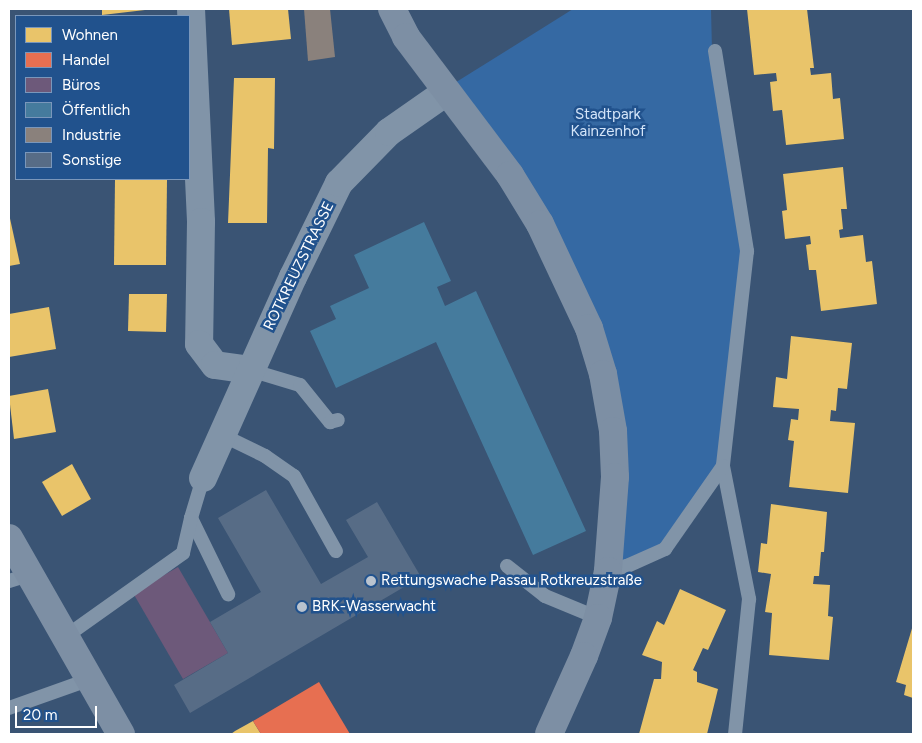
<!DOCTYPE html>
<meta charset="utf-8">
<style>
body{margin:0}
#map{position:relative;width:922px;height:743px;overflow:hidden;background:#3a5474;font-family:Figtree,sans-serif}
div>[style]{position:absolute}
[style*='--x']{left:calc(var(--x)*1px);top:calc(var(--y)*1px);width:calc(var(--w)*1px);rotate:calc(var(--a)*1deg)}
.green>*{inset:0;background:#3569a3}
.homes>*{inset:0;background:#e9c46a}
.shops>*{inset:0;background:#e76f51}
.offices>*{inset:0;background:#6d597a}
.public>*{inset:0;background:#457b9d}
.industry>*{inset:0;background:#8a817c}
.building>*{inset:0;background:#576c86}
.lane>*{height:14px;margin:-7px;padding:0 7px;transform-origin:7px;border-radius:7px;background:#8194a8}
.street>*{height:28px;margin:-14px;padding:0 14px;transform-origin:14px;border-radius:14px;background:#8194a8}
.secondary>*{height:28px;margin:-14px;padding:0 14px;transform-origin:14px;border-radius:14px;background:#7d8fa4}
.dots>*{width:14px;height:14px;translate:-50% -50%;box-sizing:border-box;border:2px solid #21528d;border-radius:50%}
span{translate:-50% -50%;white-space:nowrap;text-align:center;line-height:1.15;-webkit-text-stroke:5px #21528d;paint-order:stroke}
.park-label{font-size:15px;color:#d4e5f9}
.street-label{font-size:15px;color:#fff}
.poi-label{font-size:15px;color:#fff}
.left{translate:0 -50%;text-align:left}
.frame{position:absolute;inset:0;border:10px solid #fff;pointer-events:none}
.legend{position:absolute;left:15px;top:15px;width:175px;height:165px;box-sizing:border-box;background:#21528d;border:1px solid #7a97bb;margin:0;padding:6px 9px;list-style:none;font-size:15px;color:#fff}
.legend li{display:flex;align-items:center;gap:10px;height:25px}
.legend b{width:25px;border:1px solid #7a97bb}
.scale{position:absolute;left:15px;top:706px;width:82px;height:22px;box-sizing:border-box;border:2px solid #fff;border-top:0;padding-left:6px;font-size:15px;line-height:18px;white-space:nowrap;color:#fff;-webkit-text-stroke:4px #21528d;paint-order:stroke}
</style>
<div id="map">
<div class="green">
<i style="clip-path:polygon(573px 9px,711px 9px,712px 50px,744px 252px,722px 465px,665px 546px,609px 571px,614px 448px,590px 328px,445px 89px)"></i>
</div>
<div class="homes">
<i style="clip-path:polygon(102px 9px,145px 9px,145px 10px,102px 15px)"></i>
<i style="clip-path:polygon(229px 9px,288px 9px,291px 39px,232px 45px)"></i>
<i style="clip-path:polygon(747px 9px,807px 9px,814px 68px,810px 68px,811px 75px,831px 73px,833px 99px,840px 98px,844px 139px,786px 145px,782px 110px,773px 111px,770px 82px,777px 81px,776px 73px,754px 75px)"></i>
<i style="clip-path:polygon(234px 78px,275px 78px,274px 149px,268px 148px,267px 223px,228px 223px)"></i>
<i style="clip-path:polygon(843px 167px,847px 209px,841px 209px,843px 229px,839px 230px,840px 238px,863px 235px,866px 262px,872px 261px,877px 304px,821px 311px,816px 270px,809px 270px,806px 245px,811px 244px,810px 236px,785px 239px,782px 211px,787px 210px,783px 174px)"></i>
<i style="clip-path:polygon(115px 180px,167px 180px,166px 265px,114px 265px)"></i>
<i style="clip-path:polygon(9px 214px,20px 264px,9px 266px)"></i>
<i style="clip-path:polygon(129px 294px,167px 294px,166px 332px,128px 331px)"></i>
<i style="clip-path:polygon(49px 307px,56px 349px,9px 357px,9px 314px)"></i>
<i style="clip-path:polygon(791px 336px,852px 343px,847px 389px,838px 388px,836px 411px,831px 410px,830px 421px,855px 423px,848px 493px,789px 487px,794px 441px,788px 440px,791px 419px,798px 420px,799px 409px,773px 407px,776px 377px,787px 379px)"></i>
<i style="clip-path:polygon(48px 389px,56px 432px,14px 439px,9px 396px)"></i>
<i style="clip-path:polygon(72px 464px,91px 499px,62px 516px,42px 482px)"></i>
<i style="clip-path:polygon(771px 504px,827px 512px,824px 552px,821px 552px,819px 576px,814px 576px,813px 584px,830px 585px,828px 616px,833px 617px,829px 660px,769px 655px,772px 613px,765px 612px,771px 574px,758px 572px,761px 543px,767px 544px)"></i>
<i style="clip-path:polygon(680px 589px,726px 610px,708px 650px,703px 648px,693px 670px,697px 672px,697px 682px,718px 689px,707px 734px,639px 734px,654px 679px,661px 679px,662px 662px,642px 655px,657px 621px,664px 625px)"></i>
<i style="clip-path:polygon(913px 625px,913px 698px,904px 695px,906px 685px,896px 682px)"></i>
<i style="clip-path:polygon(253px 721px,261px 734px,231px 734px,235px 731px)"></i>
</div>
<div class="shops">
<i style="clip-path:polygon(319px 682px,350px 734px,261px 734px,253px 721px)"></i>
</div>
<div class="offices">
<i style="clip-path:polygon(178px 567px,228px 653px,183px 679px,133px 593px)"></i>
</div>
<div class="public">
<i style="clip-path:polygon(424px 222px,451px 281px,437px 287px,445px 306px,476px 291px,586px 531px,533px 555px,436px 342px,336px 388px,310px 331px,336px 319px,330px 306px,369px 288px,354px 255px)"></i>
</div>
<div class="industry">
<i style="clip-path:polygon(304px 9px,330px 9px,335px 57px,308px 61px)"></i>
</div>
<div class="building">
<i style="clip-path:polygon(266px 490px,321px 584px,368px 557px,346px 520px,377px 502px,421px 577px,190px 713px,174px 685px,228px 653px,210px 622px,261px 592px,218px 518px)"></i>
</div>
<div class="lane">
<i style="--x:715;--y:51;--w:203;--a:80.9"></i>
<i style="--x:747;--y:251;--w:216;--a:96.4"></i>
<i style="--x:723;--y:466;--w:136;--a:78.9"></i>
<i style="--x:749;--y:599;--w:136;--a:95.9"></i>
<i style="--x:250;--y:370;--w:52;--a:16.7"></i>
<i style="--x:300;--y:385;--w:48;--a:51"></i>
<i style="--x:330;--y:422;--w:8;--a:-14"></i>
<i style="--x:222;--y:435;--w:48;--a:26"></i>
<i style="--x:265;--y:456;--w:35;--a:35"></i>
<i style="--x:294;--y:476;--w:86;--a:60.8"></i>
<i style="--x:203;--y:478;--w:42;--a:106.7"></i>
<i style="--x:191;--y:518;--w:85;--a:64"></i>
<i style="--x:507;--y:566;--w:48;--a:38.3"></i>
<i style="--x:545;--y:596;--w:57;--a:22.5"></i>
<i style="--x:608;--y:571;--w:20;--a:-15"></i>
<i style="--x:627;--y:566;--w:42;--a:-24.1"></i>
<i style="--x:665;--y:549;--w:101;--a:-55.1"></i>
<i style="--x:9;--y:581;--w:21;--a:-17"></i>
<i style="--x:65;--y:637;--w:145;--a:-35.4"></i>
<i style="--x:183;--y:553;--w:36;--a:-77"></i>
<i style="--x:9;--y:708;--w:84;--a:-19.5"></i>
</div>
<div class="street">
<i style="--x:191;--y:9;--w:213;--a:87.3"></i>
<i style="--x:201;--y:222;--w:122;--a:90.9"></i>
<i style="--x:199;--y:344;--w:26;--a:53"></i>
<i style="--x:215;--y:365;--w:35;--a:8"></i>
<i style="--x:203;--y:478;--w:220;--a:-65.9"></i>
<i style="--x:293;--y:277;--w:105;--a:-63.9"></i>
<i style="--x:339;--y:183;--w:71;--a:-45.6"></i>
<i style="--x:389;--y:132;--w:68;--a:-34.9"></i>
</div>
<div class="secondary">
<i style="--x:392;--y:9;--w:31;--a:63"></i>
<i style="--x:406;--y:37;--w:173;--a:53"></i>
<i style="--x:510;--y:175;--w:57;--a:58.5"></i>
<i style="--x:540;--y:224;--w:115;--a:64.8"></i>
<i style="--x:589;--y:328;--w:48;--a:73.1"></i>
<i style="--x:603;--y:374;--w:58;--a:80"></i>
<i style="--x:613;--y:431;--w:46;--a:87.5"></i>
<i style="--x:615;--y:477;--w:94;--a:94.3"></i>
<i style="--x:608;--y:571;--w:48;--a:102"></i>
<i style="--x:598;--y:618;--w:40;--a:110.2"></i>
<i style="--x:584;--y:656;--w:85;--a:114.2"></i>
<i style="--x:9;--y:538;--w:226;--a:60.3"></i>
</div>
<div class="dots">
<i style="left:371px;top:581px;background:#bac3ce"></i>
<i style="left:302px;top:607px;background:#bac3ce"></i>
</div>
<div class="park-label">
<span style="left:608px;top:123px">Stadtpark<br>Kainzenhof</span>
</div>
<div class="street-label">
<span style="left:299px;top:266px;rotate:-64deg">ROTKREUZSTRASSE</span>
</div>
<div class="poi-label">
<span class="left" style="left:381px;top:581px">Rettungswache Passau Rotkreuzstraße</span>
<span class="left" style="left:312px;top:607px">BRK-Wasserwacht</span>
</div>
<div class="frame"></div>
<ul class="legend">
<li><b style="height:14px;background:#e9c46a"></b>Wohnen</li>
<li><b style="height:14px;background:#e76f51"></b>Handel</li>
<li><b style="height:14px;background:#6d597a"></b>Büros</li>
<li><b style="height:14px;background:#457b9d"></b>Öffentlich</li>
<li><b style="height:14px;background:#8a817c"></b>Industrie</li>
<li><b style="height:14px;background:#576c86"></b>Sonstige</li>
</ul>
<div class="scale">20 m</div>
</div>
